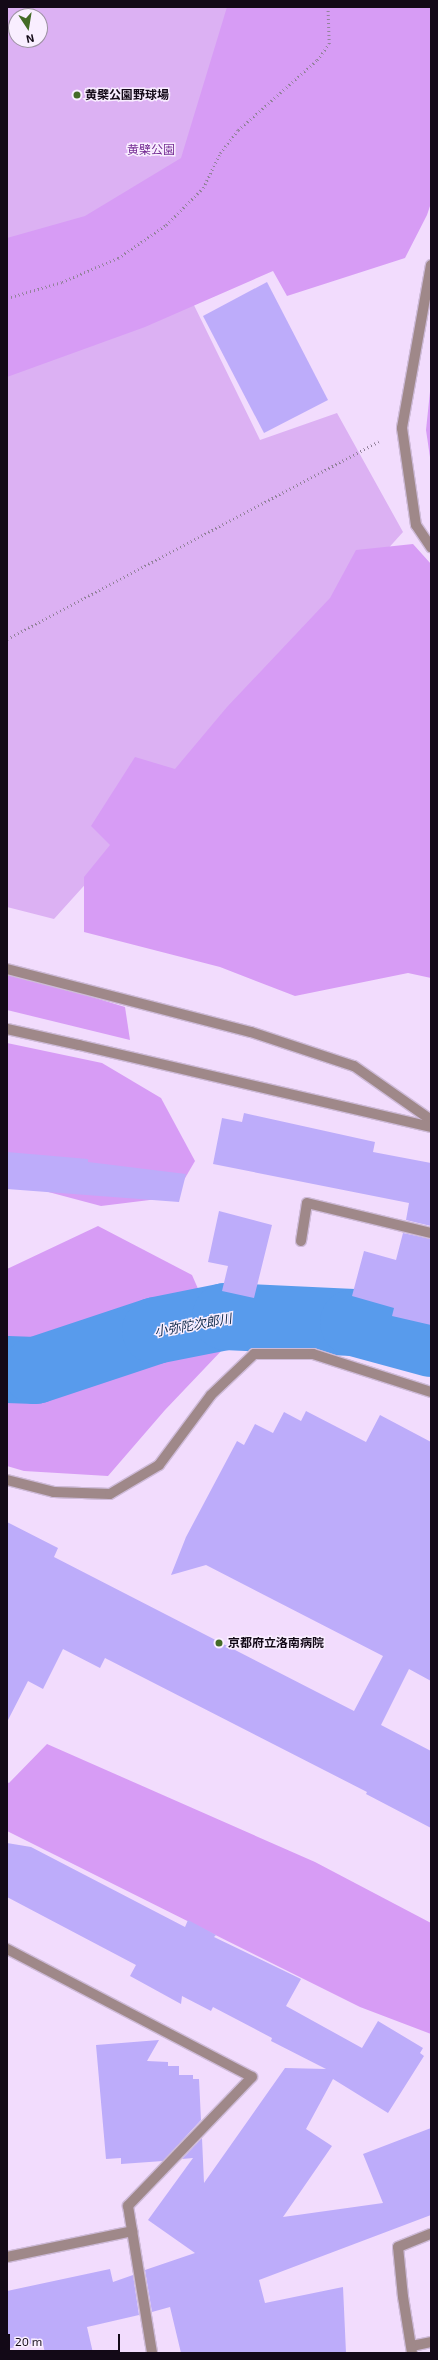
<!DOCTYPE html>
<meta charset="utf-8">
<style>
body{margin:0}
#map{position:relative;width:438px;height:2360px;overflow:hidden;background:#f2dcfd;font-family:"Exo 2","Noto Sans JP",sans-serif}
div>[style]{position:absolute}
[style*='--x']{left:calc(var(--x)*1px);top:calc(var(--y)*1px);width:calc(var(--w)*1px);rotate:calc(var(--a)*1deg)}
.green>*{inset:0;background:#dcb1f3}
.forest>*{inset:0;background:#d79cf5}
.river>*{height:67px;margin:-33.5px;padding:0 33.5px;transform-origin:33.5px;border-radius:33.5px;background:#589bec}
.building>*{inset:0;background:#bdacfa}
.path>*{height:2.5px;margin-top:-1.25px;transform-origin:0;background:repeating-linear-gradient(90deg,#93829b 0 1px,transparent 0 4px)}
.roads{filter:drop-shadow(1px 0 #cebad8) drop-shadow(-1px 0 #cebad8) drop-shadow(0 1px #cebad8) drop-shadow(0 -1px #cebad8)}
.service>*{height:10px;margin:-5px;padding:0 5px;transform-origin:5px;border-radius:5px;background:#9f8889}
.minor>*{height:10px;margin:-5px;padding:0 5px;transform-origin:5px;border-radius:5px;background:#9f8889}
.tertiary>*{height:10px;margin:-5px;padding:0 5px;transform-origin:5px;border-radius:5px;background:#9f8889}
.dots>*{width:11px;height:11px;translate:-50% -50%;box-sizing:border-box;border:2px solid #f9eeff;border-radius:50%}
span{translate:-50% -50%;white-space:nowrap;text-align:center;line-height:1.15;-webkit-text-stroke:3px #f9eeff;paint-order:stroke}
.poi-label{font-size:12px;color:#130917;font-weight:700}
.left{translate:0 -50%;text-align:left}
.park-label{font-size:12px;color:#762e95}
.water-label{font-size:13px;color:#102b4b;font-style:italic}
.frame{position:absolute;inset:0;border:8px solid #130917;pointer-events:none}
.north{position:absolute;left:8px;top:8px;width:40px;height:40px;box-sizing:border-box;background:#f9eeff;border:1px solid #9d92a2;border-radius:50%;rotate:168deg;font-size:11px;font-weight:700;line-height:16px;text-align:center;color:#130917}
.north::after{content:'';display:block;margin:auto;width:14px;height:18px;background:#446b26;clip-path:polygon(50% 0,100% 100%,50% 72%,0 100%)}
.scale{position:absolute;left:8px;top:2334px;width:112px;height:18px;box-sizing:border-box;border:2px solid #130917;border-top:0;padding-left:5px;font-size:12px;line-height:14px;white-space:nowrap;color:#130917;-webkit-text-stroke:3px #f9eeff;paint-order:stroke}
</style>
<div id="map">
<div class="green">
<i style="clip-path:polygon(evenodd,7px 7px,431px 7px,7px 334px,7px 7px,16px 16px,40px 16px,40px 40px,16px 40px,16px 16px)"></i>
<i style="clip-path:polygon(189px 295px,260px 440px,337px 413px,403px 532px,54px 919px,7px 907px,7px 343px)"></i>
</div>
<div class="forest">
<i style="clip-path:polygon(227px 7px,431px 7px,431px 203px,427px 215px,405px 258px,287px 296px,273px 271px,145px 327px,7px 377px,7px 238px,85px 216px,181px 158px)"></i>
<i style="clip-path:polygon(431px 382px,431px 464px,426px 430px)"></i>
<i style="clip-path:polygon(413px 544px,431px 564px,431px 978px,408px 973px,295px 996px,220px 967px,84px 932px,84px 877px,110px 845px,91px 826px,135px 757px,175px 769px,227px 707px,330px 598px,356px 550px)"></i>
<i style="clip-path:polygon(7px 971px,125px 1007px,130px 1040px,7px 1010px)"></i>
<i style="clip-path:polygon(7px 1043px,102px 1063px,161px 1098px,195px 1161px,174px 1197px,101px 1206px,7px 1181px)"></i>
<i style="clip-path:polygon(98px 1226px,192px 1275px,224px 1348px,165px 1410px,108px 1476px,24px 1471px,7px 1466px,7px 1269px)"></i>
<i style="clip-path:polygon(47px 1744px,315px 1862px,431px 1923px,431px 2034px,360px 2007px,7px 1831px,7px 1782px,9px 1783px)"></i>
</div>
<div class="river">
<i style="--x:7;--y:1369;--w:28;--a:2"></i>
<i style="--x:35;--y:1370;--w:126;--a:-18.4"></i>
<i style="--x:155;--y:1330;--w:71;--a:-11.3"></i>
<i style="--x:225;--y:1316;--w:128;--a:2.7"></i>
<i style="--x:353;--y:1322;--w:81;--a:15.1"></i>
</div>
<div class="building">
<i style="clip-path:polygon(267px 282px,328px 400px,264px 433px,203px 316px)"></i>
<i style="clip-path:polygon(244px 1113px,375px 1142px,373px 1152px,431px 1163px,431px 1226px,406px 1220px,409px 1203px,213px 1164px,222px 1118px,242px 1122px)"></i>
<i style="clip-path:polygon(7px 1152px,88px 1159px,88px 1162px,186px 1174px,179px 1202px,7px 1189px)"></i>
<i style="clip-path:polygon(219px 1211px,272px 1225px,254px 1298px,222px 1291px,228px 1266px,208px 1262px)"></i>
<i style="clip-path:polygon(403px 1233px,431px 1239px,431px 1325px,392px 1316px,394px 1308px,352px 1296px,364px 1251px,396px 1260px)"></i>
<i style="clip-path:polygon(306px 1411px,366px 1442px,380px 1415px,431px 1442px,431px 1681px,409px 1669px,381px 1725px,431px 1751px,431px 1828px,366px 1794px,367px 1792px,105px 1658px,100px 1668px,63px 1649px,43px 1689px,28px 1681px,7px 1722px,7px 1522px,58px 1548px,54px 1557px,354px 1711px,383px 1656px,206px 1565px,171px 1575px,186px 1537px,237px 1441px,244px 1445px,255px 1424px,273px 1433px,284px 1412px,301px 1421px)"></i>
<i style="clip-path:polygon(7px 1843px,31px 1847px,185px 1927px,188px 1920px,216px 1935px,214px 1937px,301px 1979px,286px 2006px,362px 2048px,378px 2021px,423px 2048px,420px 2053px,424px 2056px,388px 2113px,333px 2079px,306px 2129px,332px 2146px,283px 2217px,383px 2203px,363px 2154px,431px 2128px,431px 2215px,259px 2280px,265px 2303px,343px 2287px,346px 2353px,181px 2353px,170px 2307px,152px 2312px,145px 2270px,195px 2253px,148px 2220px,193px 2158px,182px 2159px,202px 2138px,204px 2183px,285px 2068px,326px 2069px,271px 2041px,272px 2038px,213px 2007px,211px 2011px,182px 1996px,181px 2004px,130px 1976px,136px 1965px,7px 1897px)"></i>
<i style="clip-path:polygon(159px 2040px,147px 2061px,168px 2062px,168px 2066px,179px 2066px,179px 2075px,193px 2075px,193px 2079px,199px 2079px,201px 2120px,163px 2161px,121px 2164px,121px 2158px,106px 2159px,96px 2045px)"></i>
<i style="clip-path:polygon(110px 2269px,113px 2282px,133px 2275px,139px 2315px,87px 2327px,93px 2353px,45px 2353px,43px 2344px,34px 2346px,34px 2343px,7px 2349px,7px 2291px)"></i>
</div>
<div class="path">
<i style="--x:7;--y:298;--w:57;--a:-16.2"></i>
<i style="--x:62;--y:282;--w:61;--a:-23.2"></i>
<i style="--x:118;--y:258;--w:58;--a:-34.5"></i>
<i style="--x:166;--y:225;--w:52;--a:-45"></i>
<i style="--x:203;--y:188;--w:39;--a:-64"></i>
<i style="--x:220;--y:153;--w:29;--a:-52"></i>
<i style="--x:238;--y:130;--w:106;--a:-41.5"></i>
<i style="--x:317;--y:60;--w:20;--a:-53"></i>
<i style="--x:329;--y:44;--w:37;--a:-92"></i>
<i style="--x:7;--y:639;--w:421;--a:-28"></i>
</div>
<div class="roads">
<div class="service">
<i style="--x:431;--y:265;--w:166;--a:100.1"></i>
<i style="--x:402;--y:428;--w:98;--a:81.8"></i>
<i style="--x:416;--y:525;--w:27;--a:56"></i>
<i style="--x:7;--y:1029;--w:74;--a:12.5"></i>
<i style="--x:7;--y:1480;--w:49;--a:14.3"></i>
<i style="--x:54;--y:1492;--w:56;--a:2"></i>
<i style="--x:110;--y:1494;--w:57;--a:-30.6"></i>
<i style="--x:159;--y:1465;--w:87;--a:-53.4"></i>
<i style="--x:211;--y:1395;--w:59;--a:-43.6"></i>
<i style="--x:254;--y:1354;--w:59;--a:0"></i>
<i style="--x:313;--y:1354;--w:124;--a:17.9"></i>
</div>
<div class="minor">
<i style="--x:7;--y:969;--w:252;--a:14.5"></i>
<i style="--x:251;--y:1032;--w:108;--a:18.3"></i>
<i style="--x:354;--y:1066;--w:94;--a:35"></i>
<i style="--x:301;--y:1241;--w:38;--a:-81"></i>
<i style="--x:307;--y:1203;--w:128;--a:13.6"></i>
<i style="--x:7;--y:1949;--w:276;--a:27.6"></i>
<i style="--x:252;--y:2077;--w:179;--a:133.9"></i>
<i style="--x:128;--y:2206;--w:149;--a:80.7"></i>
<i style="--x:7;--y:2257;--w:128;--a:-11.7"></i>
<i style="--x:412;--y:2346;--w:19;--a:-12"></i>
<i style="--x:412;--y:2353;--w:57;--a:-99.1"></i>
<i style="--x:403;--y:2297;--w:50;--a:-95.7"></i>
<i style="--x:398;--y:2247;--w:35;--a:-22"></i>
</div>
<div class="tertiary">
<i style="--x:79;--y:1045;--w:361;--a:13.1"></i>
</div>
</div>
<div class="dots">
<i style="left:77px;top:95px;background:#446b26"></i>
<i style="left:219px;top:1643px;background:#446b26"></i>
</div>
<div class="poi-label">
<span class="left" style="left:85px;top:95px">黄檗公園野球場</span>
<span class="left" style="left:228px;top:1643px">京都府立洛南病院</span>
</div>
<div class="park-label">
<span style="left:151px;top:150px">黄檗公園</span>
</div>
<div class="water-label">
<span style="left:193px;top:1325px;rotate:-10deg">小弥陀次郎川</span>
</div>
<div class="frame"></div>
<div class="north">N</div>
<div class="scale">20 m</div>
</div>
